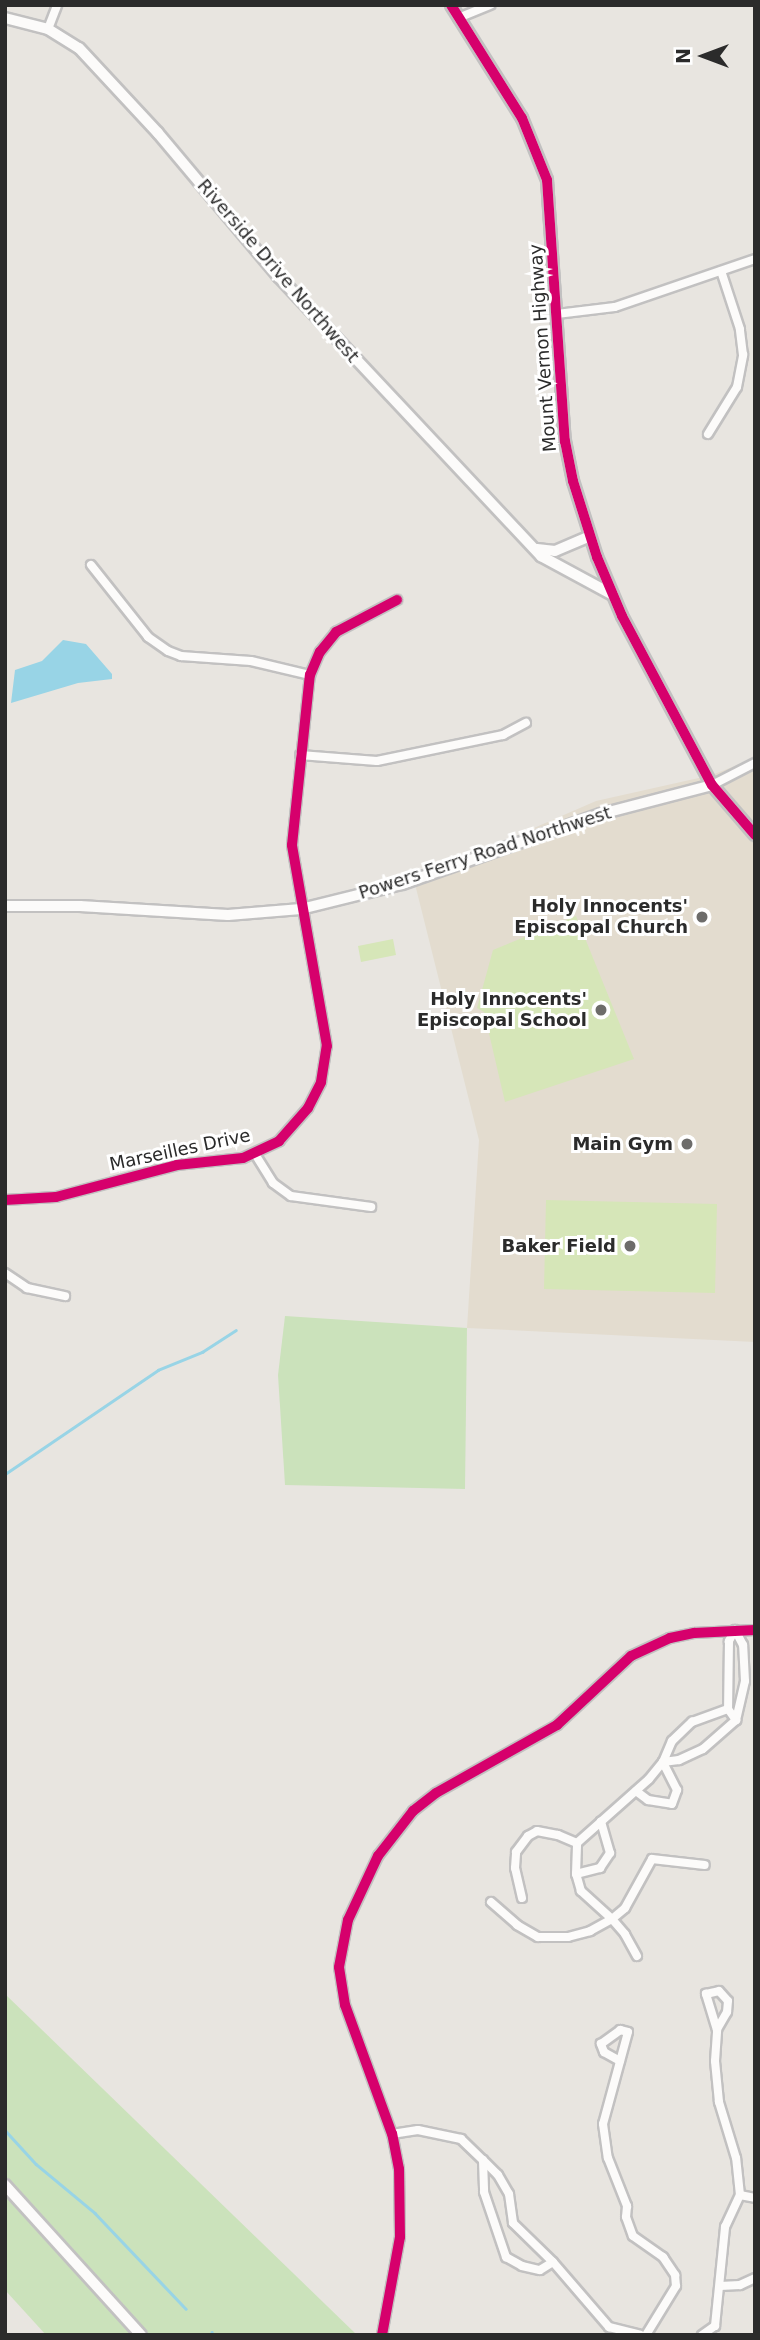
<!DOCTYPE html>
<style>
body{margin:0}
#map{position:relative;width:760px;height:2340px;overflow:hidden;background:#e8e5e0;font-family:"DejaVu Sans",sans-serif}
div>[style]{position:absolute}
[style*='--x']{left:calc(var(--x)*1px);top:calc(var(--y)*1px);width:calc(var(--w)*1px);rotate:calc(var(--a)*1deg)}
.education>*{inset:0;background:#e3dccf}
.green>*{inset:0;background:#cbe2bb}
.pitch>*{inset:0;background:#d6e6b8}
.water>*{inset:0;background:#98d4e6}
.stream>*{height:2.5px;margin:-1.25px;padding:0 1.25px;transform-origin:1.25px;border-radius:1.25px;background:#98d4e6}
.roads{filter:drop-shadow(2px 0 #c2c1c1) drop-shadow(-2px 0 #c2c1c1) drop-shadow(0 2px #c2c1c1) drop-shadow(0 -2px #c2c1c1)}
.street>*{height:8px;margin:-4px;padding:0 4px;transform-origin:4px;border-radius:4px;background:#fcfbfa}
.secondary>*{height:10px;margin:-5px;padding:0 5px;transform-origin:5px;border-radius:5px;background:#fcfbfa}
.cycleway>*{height:10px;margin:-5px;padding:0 5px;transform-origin:5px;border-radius:5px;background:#d6006c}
.dots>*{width:19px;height:19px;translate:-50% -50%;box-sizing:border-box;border:4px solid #fff;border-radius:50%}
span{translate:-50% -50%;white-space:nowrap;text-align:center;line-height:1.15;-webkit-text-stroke:6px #fff;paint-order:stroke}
.street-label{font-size:18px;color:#2b2b2b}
.poi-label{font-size:18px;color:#2b2b2b;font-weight:700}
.right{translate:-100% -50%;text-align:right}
.frame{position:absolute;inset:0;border:7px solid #2b2b2b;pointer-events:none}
.north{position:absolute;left:669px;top:21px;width:70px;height:70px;-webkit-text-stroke:5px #fff;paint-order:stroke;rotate:270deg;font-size:19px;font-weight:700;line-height:28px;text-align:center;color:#2b2b2b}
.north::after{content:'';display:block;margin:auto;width:24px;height:32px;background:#2b2b2b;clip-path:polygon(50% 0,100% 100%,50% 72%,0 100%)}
</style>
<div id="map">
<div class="education">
<i style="clip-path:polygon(755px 758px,755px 1342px,467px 1328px,479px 1140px,414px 880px,596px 801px,712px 775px)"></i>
</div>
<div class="green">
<i style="clip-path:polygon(285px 1316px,467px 1328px,465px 1489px,285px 1485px,278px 1375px)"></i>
<i style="clip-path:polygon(5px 1994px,357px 2335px,46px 2335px,5px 2290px)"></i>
</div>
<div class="pitch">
<i style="clip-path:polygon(576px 916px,634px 1059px,505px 1102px,484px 1012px,477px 1008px,493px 950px)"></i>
<i style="clip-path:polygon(393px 939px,396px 955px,361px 962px,358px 946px)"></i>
<i style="clip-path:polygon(546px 1200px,717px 1204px,715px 1293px,544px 1289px)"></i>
</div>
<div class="water">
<i style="clip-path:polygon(63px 640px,86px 644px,112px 674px,112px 679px,78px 683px,11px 703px,15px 670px,42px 661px)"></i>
</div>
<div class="stream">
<i style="--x:5;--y:1474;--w:185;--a:-34.2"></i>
<i style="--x:158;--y:1370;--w:48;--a:-22.2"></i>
<i style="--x:202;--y:1352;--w:40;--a:-32.9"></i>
<i style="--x:5;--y:2130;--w:46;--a:47.6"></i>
<i style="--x:36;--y:2164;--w:77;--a:39.7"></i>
<i style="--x:95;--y:2213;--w:132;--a:46.5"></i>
<i style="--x:212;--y:2332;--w:3;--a:72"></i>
</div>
<div class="roads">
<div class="street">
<i style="--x:458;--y:18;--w:35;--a:-22"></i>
<i style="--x:48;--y:29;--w:26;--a:-69"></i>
<i style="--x:557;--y:314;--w:58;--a:-6.9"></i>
<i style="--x:615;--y:307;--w:148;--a:-18.9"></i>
<i style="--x:708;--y:434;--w:55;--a:-58.3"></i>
<i style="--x:737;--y:387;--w:33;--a:-79"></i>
<i style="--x:743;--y:355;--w:26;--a:-97"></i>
<i style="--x:740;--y:329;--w:61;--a:-108.1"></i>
<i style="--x:91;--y:565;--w:92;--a:51.6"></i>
<i style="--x:148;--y:637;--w:24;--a:35"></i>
<i style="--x:168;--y:651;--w:14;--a:21"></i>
<i style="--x:181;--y:656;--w:70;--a:4.1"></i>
<i style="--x:251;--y:661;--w:61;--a:13.3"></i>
<i style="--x:300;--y:755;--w:77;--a:4.5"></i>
<i style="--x:377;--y:761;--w:129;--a:-11.7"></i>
<i style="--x:503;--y:735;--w:26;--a:-28"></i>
<i style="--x:712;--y:785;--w:48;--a:-27.1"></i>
<i style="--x:255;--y:1154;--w:34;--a:58"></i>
<i style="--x:273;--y:1183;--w:22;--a:36"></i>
<i style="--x:291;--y:1196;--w:81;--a:7.8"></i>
<i style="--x:5;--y:1200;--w:51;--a:-3.4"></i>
<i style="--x:56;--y:1197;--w:125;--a:-14.8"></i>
<i style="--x:177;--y:1165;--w:66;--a:-6.1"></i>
<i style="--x:243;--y:1158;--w:40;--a:-25"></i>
<i style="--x:279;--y:1141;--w:44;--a:-48.7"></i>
<i style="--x:308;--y:1108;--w:29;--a:-63"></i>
<i style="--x:321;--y:1082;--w:36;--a:-81"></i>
<i style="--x:327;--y:1046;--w:204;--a:-99.9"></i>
<i style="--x:292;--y:845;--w:171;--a:-84"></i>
<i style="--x:310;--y:675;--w:25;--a:-67"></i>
<i style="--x:320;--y:652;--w:26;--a:-51"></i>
<i style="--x:336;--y:632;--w:69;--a:-27.7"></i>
<i style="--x:5;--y:1273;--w:27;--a:34"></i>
<i style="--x:27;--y:1288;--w:39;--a:12"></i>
<i style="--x:735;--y:1630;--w:13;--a:119"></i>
<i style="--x:729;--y:1641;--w:68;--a:90.8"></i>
<i style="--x:728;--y:1709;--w:14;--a:54"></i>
<i style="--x:663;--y:1762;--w:16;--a:-7"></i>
<i style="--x:679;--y:1760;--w:26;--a:-25"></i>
<i style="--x:703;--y:1749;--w:44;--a:-41.3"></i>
<i style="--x:736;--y:1720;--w:40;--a:-77"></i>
<i style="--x:745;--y:1681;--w:36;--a:-93"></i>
<i style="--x:743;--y:1645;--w:17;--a:-118"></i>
<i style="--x:636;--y:1791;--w:15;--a:37"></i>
<i style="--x:648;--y:1800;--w:24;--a:9"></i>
<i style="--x:672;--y:1804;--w:15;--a:-70"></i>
<i style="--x:677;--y:1790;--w:31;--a:-117"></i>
<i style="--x:576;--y:1874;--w:25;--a:-14"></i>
<i style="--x:600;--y:1868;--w:18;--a:-56"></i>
<i style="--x:610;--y:1853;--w:33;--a:-106"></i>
<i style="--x:522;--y:1898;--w:31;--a:-103"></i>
<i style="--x:515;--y:1868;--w:16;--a:-86"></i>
<i style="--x:516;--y:1852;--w:20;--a:-53"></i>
<i style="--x:528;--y:1836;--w:10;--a:-29"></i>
<i style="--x:537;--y:1831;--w:21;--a:11"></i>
<i style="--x:558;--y:1835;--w:21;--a:23"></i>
<i style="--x:491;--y:1902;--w:35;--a:41"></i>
<i style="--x:517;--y:1925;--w:24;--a:30"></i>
<i style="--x:538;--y:1937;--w:30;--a:0"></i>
<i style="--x:568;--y:1937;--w:23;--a:-15"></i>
<i style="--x:590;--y:1931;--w:25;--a:-29"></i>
<i style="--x:612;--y:1919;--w:42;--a:-137.9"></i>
<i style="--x:581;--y:1891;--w:18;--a:-106"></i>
<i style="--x:576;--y:1874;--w:31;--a:-88"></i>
<i style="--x:577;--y:1843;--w:96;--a:-41.6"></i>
<i style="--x:649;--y:1779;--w:22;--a:-51"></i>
<i style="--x:663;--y:1762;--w:23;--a:-67"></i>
<i style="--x:672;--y:1741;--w:28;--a:-44"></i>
<i style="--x:692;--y:1722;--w:38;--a:-20"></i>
<i style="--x:637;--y:1956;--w:25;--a:-119"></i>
<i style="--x:625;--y:1934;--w:20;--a:-131"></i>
<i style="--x:612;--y:1919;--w:17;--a:-40"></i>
<i style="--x:625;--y:1908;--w:56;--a:-61.1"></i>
<i style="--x:652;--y:1859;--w:53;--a:6.5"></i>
<i style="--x:620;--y:2061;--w:18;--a:-151"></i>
<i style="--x:604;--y:2052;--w:9;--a:-111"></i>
<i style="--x:601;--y:2044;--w:24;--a:-36"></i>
<i style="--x:620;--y:2030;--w:8;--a:14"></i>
<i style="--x:628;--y:2032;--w:95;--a:105.2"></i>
<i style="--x:603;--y:2124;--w:34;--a:82"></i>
<i style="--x:608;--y:2158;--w:52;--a:68.4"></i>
<i style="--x:627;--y:2206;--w:11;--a:95"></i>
<i style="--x:626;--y:2217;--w:20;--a:70"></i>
<i style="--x:633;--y:2236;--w:37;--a:35"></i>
<i style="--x:663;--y:2257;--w:22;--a:56"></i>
<i style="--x:675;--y:2275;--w:11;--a:85"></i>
<i style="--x:676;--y:2286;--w:57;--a:121.5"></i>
<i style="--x:392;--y:2134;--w:26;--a:-9"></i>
<i style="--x:418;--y:2130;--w:44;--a:11.8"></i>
<i style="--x:461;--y:2139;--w:30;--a:44"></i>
<i style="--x:483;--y:2160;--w:32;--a:88"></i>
<i style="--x:484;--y:2192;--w:69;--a:71.3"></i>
<i style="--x:506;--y:2257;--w:18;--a:29"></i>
<i style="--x:522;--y:2266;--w:18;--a:13"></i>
<i style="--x:540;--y:2270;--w:15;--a:-32"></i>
<i style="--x:553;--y:2262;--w:86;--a:49.3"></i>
<i style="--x:609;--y:2327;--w:32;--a:14"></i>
<i style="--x:483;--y:2160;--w:21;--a:45"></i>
<i style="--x:498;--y:2175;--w:22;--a:60"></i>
<i style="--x:509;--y:2194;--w:29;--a:82"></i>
<i style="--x:513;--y:2223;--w:56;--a:44.3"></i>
<i style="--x:740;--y:2195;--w:15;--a:11"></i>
<i style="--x:720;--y:2286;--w:20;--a:-3"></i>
<i style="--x:740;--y:2285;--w:17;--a:-25"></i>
<i style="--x:382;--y:2335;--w:100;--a:-79.6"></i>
<i style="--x:400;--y:2237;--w:68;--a:-90.8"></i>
<i style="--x:399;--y:2169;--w:36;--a:-101"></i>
<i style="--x:392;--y:2134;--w:137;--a:-110"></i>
<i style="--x:345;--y:2005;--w:38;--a:-99"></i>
<i style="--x:339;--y:1967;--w:48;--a:-79.2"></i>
<i style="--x:348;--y:1920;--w:71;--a:-64.9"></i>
<i style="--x:378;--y:1856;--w:57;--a:-52.1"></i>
<i style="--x:413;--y:1811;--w:29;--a:-38"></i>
<i style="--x:436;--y:1793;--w:139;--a:-29.3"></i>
<i style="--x:557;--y:1725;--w:101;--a:-43"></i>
<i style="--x:631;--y:1656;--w:43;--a:-24.8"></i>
<i style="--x:670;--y:1638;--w:25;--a:-12"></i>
<i style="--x:694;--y:1633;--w:61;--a:-2.8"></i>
<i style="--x:702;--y:2335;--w:16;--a:-35"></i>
<i style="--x:715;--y:2326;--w:100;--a:-84.2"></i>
<i style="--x:725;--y:2227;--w:35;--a:-65"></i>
<i style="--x:740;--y:2195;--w:37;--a:-96"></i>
<i style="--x:736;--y:2158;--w:59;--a:-106.9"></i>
<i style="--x:719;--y:2102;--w:41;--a:-95.6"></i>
<i style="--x:715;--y:2061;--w:31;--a:-86"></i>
<i style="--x:717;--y:2030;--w:38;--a:-107"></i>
<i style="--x:706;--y:1994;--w:13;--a:-13"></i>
<i style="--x:719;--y:1991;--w:13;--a:48"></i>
<i style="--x:728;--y:2001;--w:11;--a:95"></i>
<i style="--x:727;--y:2012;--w:20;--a:120"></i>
</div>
<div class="secondary">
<i style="--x:451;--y:5;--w:133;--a:57.9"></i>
<i style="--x:522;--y:118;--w:67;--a:68"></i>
<i style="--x:547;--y:180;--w:262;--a:86.1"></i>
<i style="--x:565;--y:441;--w:41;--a:78.7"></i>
<i style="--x:573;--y:481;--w:80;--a:72.5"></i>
<i style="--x:597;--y:557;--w:64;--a:67"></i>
<i style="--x:622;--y:616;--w:191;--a:62"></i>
<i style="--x:712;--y:785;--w:66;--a:49.3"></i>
<i style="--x:5;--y:18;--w:44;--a:14.3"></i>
<i style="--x:48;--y:29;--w:36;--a:32"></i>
<i style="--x:79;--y:48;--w:116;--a:47.1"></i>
<i style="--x:158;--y:133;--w:188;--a:50"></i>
<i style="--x:279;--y:277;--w:383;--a:46.8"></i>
<i style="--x:541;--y:556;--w:82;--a:28.4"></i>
<i style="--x:537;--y:549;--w:18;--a:6"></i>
<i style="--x:555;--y:551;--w:38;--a:-23"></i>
<i style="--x:5;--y:906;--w:75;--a:0"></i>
<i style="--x:80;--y:906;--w:148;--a:3.5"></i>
<i style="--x:228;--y:915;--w:73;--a:-4.7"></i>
<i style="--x:301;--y:909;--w:104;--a:-13.9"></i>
<i style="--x:402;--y:884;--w:211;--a:-19.4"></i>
<i style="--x:601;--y:814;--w:115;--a:-14.6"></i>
<i style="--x:5;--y:2185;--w:202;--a:47.8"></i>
</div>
</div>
<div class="cycleway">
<i style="--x:451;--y:5;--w:133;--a:57.9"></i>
<i style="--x:522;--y:118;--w:67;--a:68"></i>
<i style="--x:547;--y:180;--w:262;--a:86.1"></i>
<i style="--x:565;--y:441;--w:41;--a:78.7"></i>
<i style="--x:573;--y:481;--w:80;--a:72.5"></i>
<i style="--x:597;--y:557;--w:64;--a:67"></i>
<i style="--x:622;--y:616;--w:191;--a:62"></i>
<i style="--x:712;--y:785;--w:66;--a:49.3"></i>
<i style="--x:5;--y:1200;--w:51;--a:-3.4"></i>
<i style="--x:56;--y:1197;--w:125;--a:-14.8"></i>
<i style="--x:177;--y:1165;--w:66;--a:-6.1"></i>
<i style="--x:243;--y:1158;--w:40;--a:-25"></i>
<i style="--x:279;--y:1141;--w:44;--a:-48.7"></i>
<i style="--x:308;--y:1108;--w:29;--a:-63"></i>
<i style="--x:321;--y:1082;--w:36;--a:-81"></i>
<i style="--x:327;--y:1046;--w:204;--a:-99.9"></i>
<i style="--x:292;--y:845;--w:171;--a:-84"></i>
<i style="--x:310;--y:675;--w:25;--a:-67"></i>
<i style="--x:320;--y:652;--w:26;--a:-51"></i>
<i style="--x:336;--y:632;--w:69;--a:-27.7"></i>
<i style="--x:382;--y:2335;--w:100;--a:-79.6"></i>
<i style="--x:400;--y:2237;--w:68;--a:-90.8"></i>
<i style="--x:399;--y:2169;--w:36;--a:-101"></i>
<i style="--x:392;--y:2134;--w:137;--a:-110"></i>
<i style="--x:345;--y:2005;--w:38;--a:-99"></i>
<i style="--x:339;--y:1967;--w:48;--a:-79.2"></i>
<i style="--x:348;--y:1920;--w:71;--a:-64.9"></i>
<i style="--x:378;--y:1856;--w:57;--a:-52.1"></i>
<i style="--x:413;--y:1811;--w:29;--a:-38"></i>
<i style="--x:436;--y:1793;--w:139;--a:-29.3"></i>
<i style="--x:557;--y:1725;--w:101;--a:-43"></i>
<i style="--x:631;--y:1656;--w:43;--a:-24.8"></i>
<i style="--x:670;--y:1638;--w:25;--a:-12"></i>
<i style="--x:694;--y:1633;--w:61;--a:-2.8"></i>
</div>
<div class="dots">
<i style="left:702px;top:917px;background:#6d6c6a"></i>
<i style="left:601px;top:1010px;background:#6d6c6a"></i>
<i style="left:687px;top:1144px;background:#6d6c6a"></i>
<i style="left:630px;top:1246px;background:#6d6c6a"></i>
</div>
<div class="street-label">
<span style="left:278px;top:271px;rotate:49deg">Riverside Drive Northwest</span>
<span style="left:543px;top:348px;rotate:-94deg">Mount Vernon Highway</span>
<span style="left:485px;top:853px;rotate:-18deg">Powers Ferry Road Northwest</span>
<span style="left:180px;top:1150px;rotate:-12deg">Marseilles Drive</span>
</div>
<div class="poi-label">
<span class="right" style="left:688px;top:917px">Holy Innocents'<br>Episcopal Church</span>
<span class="right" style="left:587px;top:1010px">Holy Innocents'<br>Episcopal School</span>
<span class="right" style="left:673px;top:1144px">Main Gym</span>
<span class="right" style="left:616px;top:1246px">Baker Field</span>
</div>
<div class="frame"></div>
<div class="north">N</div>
</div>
